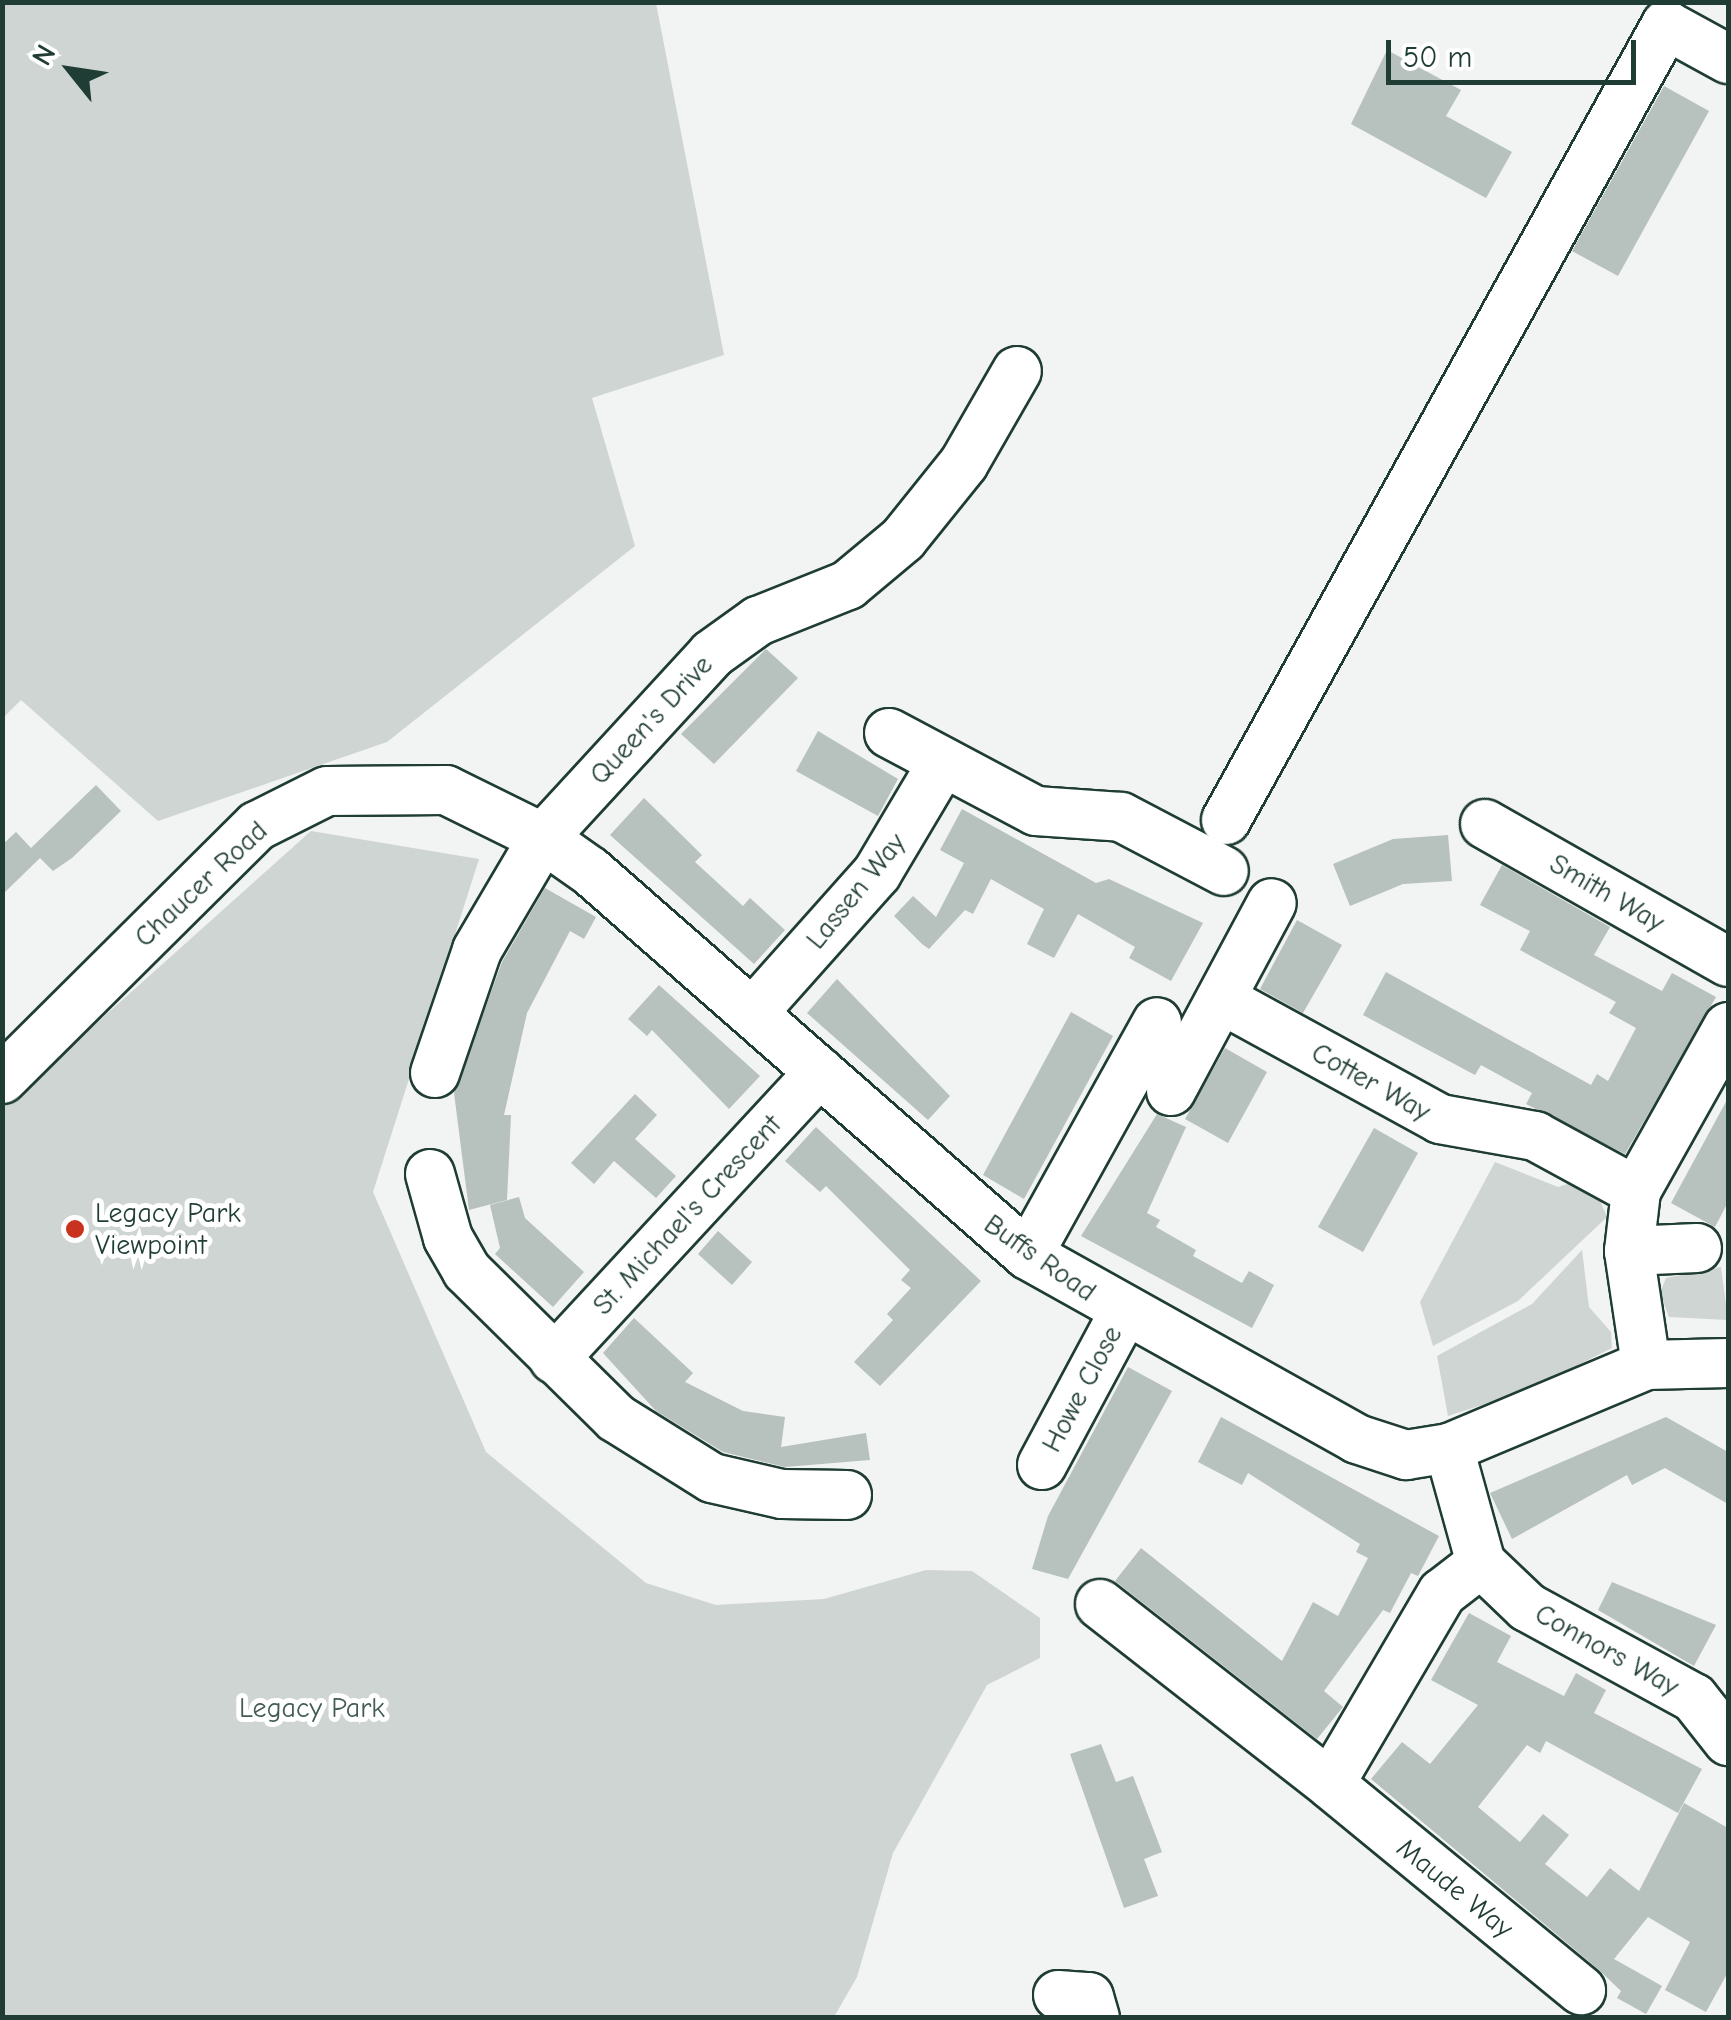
<!DOCTYPE html>
<style>
body{margin:0}
#map{position:relative;width:1731px;height:2020px;overflow:hidden;background:#f2f3f3;font-family:"Comic Neue",sans-serif}
div>[style]{position:absolute}
[style*='--x']{left:calc(var(--x)*1px);top:calc(var(--y)*1px);width:calc(var(--w)*1px);rotate:calc(var(--a)*1deg)}
.green>*{inset:0;background:#ced5d3}
.building>*{inset:0;background:#b7c1bd}
.roads{filter:drop-shadow(2px 0 #1f3d34) drop-shadow(-2px 0 #1f3d34) drop-shadow(0 2px #1f3d34) drop-shadow(0 -2px #1f3d34)}
.minor>*{height:48px;margin:-24px;padding:0 24px;transform-origin:24px;border-radius:24px;background:#fff}
.dots>*{width:28px;height:28px;translate:-50% -50%;box-sizing:border-box;border:5px solid #fff;border-radius:50%}
span{translate:-50% -50%;white-space:nowrap;text-align:center;line-height:1.15;-webkit-text-stroke:10px #fff;paint-order:stroke}
.street-label{font-size:28px;color:#1f3d34}
.poi-label{font-size:28px;color:#1f3d34}
.left{translate:0 -50%;text-align:left}
.park-label{font-size:28px;color:#425b54}
.frame{position:absolute;inset:0;border:5px solid #1f3d34;pointer-events:none}
.north{position:absolute;left:20px;top:20px;width:100px;height:100px;-webkit-text-stroke:8px #fff;paint-order:stroke;rotate:300deg;font-size:28px;font-weight:700;line-height:40px;text-align:center;color:#1f3d34}
.north::after{content:'';display:block;margin:auto;width:35px;height:45px;background:#1f3d34;clip-path:polygon(50% 0,100% 100%,50% 72%,0 100%)}
.scale{position:absolute;left:1386px;top:40px;width:250px;height:45px;box-sizing:border-box;border:5px solid #1f3d34;border-top:0;padding-left:12px;font-size:30px;line-height:35px;white-space:nowrap;color:#1f3d34;-webkit-text-stroke:8px #fff;paint-order:stroke}
</style>
<div id="map">
<div class="green">
<i style="clip-path:polygon(3px 2px,656px 3px,724px 355px,592px 398px,635px 546px,387px 742px,158px 821px,21px 700px,3px 718px)"></i>
<i style="clip-path:polygon(311px 831px,479px 859px,373px 1192px,486px 1452px,646px 1583px,716px 1605px,824px 1599px,926px 1570px,972px 1571px,1040px 1618px,1040px 1658px,987px 1685px,893px 1853px,857px 1977px,834px 2017px,3px 2017px,3px 1107px)"></i>
<i style="clip-path:polygon(1495px 1162px,1558px 1187px,1574px 1182px,1599px 1198px,1607px 1217px,1518px 1301px,1433px 1346px,1420px 1302px)"></i>
<i style="clip-path:polygon(1582px 1250px,1589px 1307px,1611px 1332px,1612px 1348px,1528px 1390px,1448px 1416px,1437px 1356px,1532px 1304px)"></i>
<i style="clip-path:polygon(1721px 1267px,1728px 1320px,1669px 1317px,1660px 1293px,1666px 1278px)"></i>
</div>
<div class="building">
<i style="clip-path:polygon(1387px 50px,1461px 90px,1446px 116px,1512px 152px,1486px 198px,1351px 124px)"></i>
<i style="clip-path:polygon(1664px 86px,1709px 111px,1618px 276px,1572px 251px)"></i>
<i style="clip-path:polygon(766px 649px,798px 678px,714px 764px,681px 734px)"></i>
<i style="clip-path:polygon(818px 731px,898px 779px,878px 816px,796px 771px)"></i>
<i style="clip-path:polygon(96px 785px,121px 811px,72px 858px,53px 871px,40px 858px,2px 895px,2px 845px,16px 832px,31px 848px)"></i>
<i style="clip-path:polygon(644px 798px,702px 855px,695px 862px,743px 906px,750px 898px,785px 930px,754px 964px,610px 835px)"></i>
<i style="clip-path:polygon(962px 809px,1096px 883px,1109px 879px,1203px 923px,1171px 981px,1129px 958px,1135px 947px,1078px 914px,1054px 958px,1027px 944px,1044px 909px,991px 879px,973px 914px,965px 910px,929px 949px,922px 944px,894px 916px,913px 896px,936px 917px,964px 863px,940px 850px)"></i>
<i style="clip-path:polygon(1448px 835px,1452px 881px,1403px 884px,1350px 906px,1333px 864px,1393px 839px)"></i>
<i style="clip-path:polygon(1502px 865px,1610px 927px,1594px 955px,1662px 991px,1672px 973px,1716px 997px,1625px 1154px,1526px 1104px,1532px 1093px,1481px 1065px,1475px 1075px,1363px 1015px,1386px 972px,1591px 1085px,1597px 1074px,1608px 1081px,1636px 1028px,1609px 1013px,1616px 1002px,1520px 950px,1530px 931px,1480px 905px)"></i>
<i style="clip-path:polygon(545px 888px,596px 917px,584px 939px,570px 931px,527px 1013px,504px 1115px,511px 1115px,507px 1200px,469px 1210px,454px 1093px,502px 962px)"></i>
<i style="clip-path:polygon(1297px 920px,1342px 945px,1303px 1013px,1260px 989px)"></i>
<i style="clip-path:polygon(837px 979px,950px 1096px,928px 1120px,807px 1013px)"></i>
<i style="clip-path:polygon(659px 985px,760px 1076px,729px 1109px,652px 1030px,647px 1036px,628px 1019px)"></i>
<i style="clip-path:polygon(1071px 1012px,1113px 1036px,1024px 1199px,983px 1175px)"></i>
<i style="clip-path:polygon(1225px 1048px,1267px 1072px,1228px 1143px,1185px 1119px)"></i>
<i style="clip-path:polygon(635px 1094px,657px 1115px,635px 1139px,676px 1176px,656px 1198px,614px 1161px,594px 1184px,571px 1163px)"></i>
<i style="clip-path:polygon(1728px 1098px,1728px 1202px,1715px 1227px,1671px 1203px)"></i>
<i style="clip-path:polygon(1157px 1114px,1186px 1127px,1147px 1213px,1160px 1220px,1156px 1227px,1196px 1250px,1193px 1256px,1242px 1283px,1249px 1271px,1274px 1285px,1252px 1328px,1081px 1236px)"></i>
<i style="clip-path:polygon(816px 1127px,981px 1281px,880px 1386px,854px 1362px,893px 1320px,887px 1314px,911px 1288px,901px 1280px,910px 1270px,826px 1186px,820px 1192px,785px 1161px)"></i>
<i style="clip-path:polygon(1374px 1128px,1418px 1153px,1363px 1252px,1318px 1227px)"></i>
<i style="clip-path:polygon(519px 1197px,525px 1218px,584px 1272px,553px 1307px,495px 1254px,500px 1248px,490px 1205px)"></i>
<i style="clip-path:polygon(718px 1231px,752px 1262px,732px 1285px,698px 1254px)"></i>
<i style="clip-path:polygon(634px 1318px,693px 1373px,685px 1382px,743px 1411px,785px 1417px,781px 1447px,866px 1433px,870px 1460px,785px 1467px,723px 1452px,656px 1411px,603px 1353px)"></i>
<i style="clip-path:polygon(1128px 1367px,1172px 1391px,1068px 1579px,1032px 1569px,1048px 1516px)"></i>
<i style="clip-path:polygon(1221px 1417px,1439px 1536px,1418px 1576px,1411px 1573px,1390px 1613px,1383px 1610px,1324px 1691px,1343px 1707px,1317px 1739px,1115px 1581px,1141px 1548px,1282px 1661px,1313px 1602px,1338px 1616px,1368px 1558px,1356px 1552px,1360px 1544px,1248px 1473px,1242px 1485px,1198px 1462px)"></i>
<i style="clip-path:polygon(1666px 1417px,1728px 1452px,1728px 1504px,1665px 1468px,1632px 1485px,1627px 1475px,1512px 1539px,1490px 1493px)"></i>
<i style="clip-path:polygon(1612px 1582px,1716px 1625px,1694px 1666px,1598px 1610px)"></i>
<i style="clip-path:polygon(1469px 1613px,1511px 1636px,1497px 1662px,1564px 1696px,1576px 1673px,1606px 1690px,1594px 1713px,1702px 1769px,1678px 1813px,1546px 1741px,1540px 1753px,1527px 1745px,1478px 1807px,1520px 1842px,1543px 1814px,1569px 1835px,1545px 1864px,1587px 1897px,1610px 1868px,1639px 1891px,1684px 1803px,1728px 1828px,1728px 1972px,1706px 2012px,1665px 1990px,1690px 1942px,1648px 1917px,1614px 1959px,1662px 1986px,1646px 2014px,1617px 1998px,1621px 1991px,1598px 1969px,1371px 1779px,1402px 1742px,1430px 1764px,1478px 1705px,1431px 1680px)"></i>
<i style="clip-path:polygon(1101px 1744px,1116px 1782px,1133px 1776px,1162px 1852px,1144px 1859px,1158px 1896px,1124px 1908px,1070px 1754px)"></i>
</div>
<div class="roads">
<div class="minor">
<i style="--x:889;--y:733;--w:166;--a:28"></i>
<i style="--x:1036;--y:811;--w:85;--a:4"></i>
<i style="--x:1121;--y:817;--w:116;--a:27.7"></i>
<i style="--x:1226;--y:820;--w:909;--a:-61.04"></i>
<i style="--x:1666;--y:25;--w:71;--a:28.7"></i>
<i style="--x:1485;--y:824;--w:279;--a:29.6"></i>
<i style="--x:1221;--y:999;--w:250;--a:28.7"></i>
<i style="--x:1440;--y:1119;--w:97;--a:10.1"></i>
<i style="--x:1535;--y:1136;--w:115;--a:28.6"></i>
<i style="--x:755;--y:1010;--w:183;--a:-48.3"></i>
<i style="--x:877;--y:873;--w:129;--a:-59.3"></i>
<i style="--x:435;--y:1073;--w:130;--a:-71.1"></i>
<i style="--x:477;--y:950;--w:130;--a:-59.5"></i>
<i style="--x:543;--y:838;--w:250;--a:-47.4"></i>
<i style="--x:712;--y:654;--w:57;--a:-35.7"></i>
<i style="--x:758;--y:621;--w:97;--a:-21.8"></i>
<i style="--x:848;--y:585;--w:72;--a:-39.9"></i>
<i style="--x:903;--y:539;--w:97;--a:-51.2"></i>
<i style="--x:964;--y:463;--w:106;--a:-60.1"></i>
<i style="--x:2;--y:1079;--w:359;--a:-44.8"></i>
<i style="--x:257;--y:826;--w:78;--a:-26.6"></i>
<i style="--x:327;--y:791;--w:119;--a:-0.5"></i>
<i style="--x:446;--y:790;--w:108;--a:26.3"></i>
<i style="--x:543;--y:838;--w:57;--a:35.1"></i>
<i style="--x:590;--y:871;--w:582;--a:41.24"></i>
<i style="--x:1028;--y:1255;--w:377;--a:29.2"></i>
<i style="--x:1357;--y:1439;--w:52;--a:18.1"></i>
<i style="--x:1406;--y:1455;--w:44;--a:-9.2"></i>
<i style="--x:1449;--y:1448;--w:214;--a:-22.8"></i>
<i style="--x:1646;--y:1365;--w:82;--a:-1.4"></i>
<i style="--x:1171;--y:1091;--w:213;--a:-61.8"></i>
<i style="--x:430;--y:1174;--w:66;--a:74.3"></i>
<i style="--x:448;--y:1238;--w:38;--a:60"></i>
<i style="--x:467;--y:1271;--w:209;--a:44.6"></i>
<i style="--x:616;--y:1418;--w:113;--a:32"></i>
<i style="--x:712;--y:1478;--w:72;--a:12.9"></i>
<i style="--x:782;--y:1494;--w:65;--a:0.9"></i>
<i style="--x:1629;--y:1251;--w:68;--a:-2.5"></i>
<i style="--x:1028;--y:1255;--w:266;--a:-61"></i>
<i style="--x:554;--y:1359;--w:391;--a:-47.2"></i>
<i style="--x:1646;--y:1365;--w:115;--a:-98.5"></i>
<i style="--x:1629;--y:1251;--w:60;--a:-83.3"></i>
<i style="--x:1636;--y:1191;--w:188;--a:-60.7"></i>
<i style="--x:1449;--y:1448;--w:119;--a:74.5"></i>
<i style="--x:1481;--y:1563;--w:64;--a:43.7"></i>
<i style="--x:1527;--y:1607;--w:190;--a:28.6"></i>
<i style="--x:1694;--y:1698;--w:55;--a:51.7"></i>
<i style="--x:1042;--y:1465;--w:171;--a:-61.8"></i>
<i style="--x:1481;--y:1563;--w:49;--a:142.4"></i>
<i style="--x:1442;--y:1593;--w:221;--a:120.4"></i>
<i style="--x:1330;--y:1784;--w:325;--a:39.4"></i>
<i style="--x:1100;--y:1604;--w:292;--a:38"></i>
<i style="--x:1058;--y:1995;--w:31;--a:4"></i>
<i style="--x:1089;--y:1997;--w:22;--a:74"></i>
</div>
</div>
<div class="dots">
<i style="left:75px;top:1229px;background:#c8321e"></i>
</div>
<div class="street-label">
<span style="left:651px;top:720px;rotate:-47deg">Queen's Drive</span>
<span style="left:201px;top:884px;rotate:-43deg">Chaucer Road</span>
<span style="left:856px;top:891px;rotate:-51deg">Lassen Way</span>
<span style="left:1607px;top:893px;rotate:30deg">Smith Way</span>
<span style="left:1371px;top:1082px;rotate:29deg">Cotter Way</span>
<span style="left:687px;top:1215px;rotate:-47deg">St. Michael's Crescent</span>
<span style="left:1040px;top:1258px;rotate:35deg">Buffs Road</span>
<span style="left:1082px;top:1389px;rotate:-62deg">Howe Close</span>
<span style="left:1607px;top:1650px;rotate:29deg">Connors Way</span>
<span style="left:1455px;top:1888px;rotate:39deg">Maude Way</span>
</div>
<div class="poi-label">
<span class="left" style="left:95px;top:1229px">Legacy Park<br>Viewpoint</span>
</div>
<div class="park-label">
<span style="left:312px;top:1708px">Legacy Park</span>
</div>
<div class="frame"></div>
<div class="north">N</div>
<div class="scale">50 m</div>
</div>
